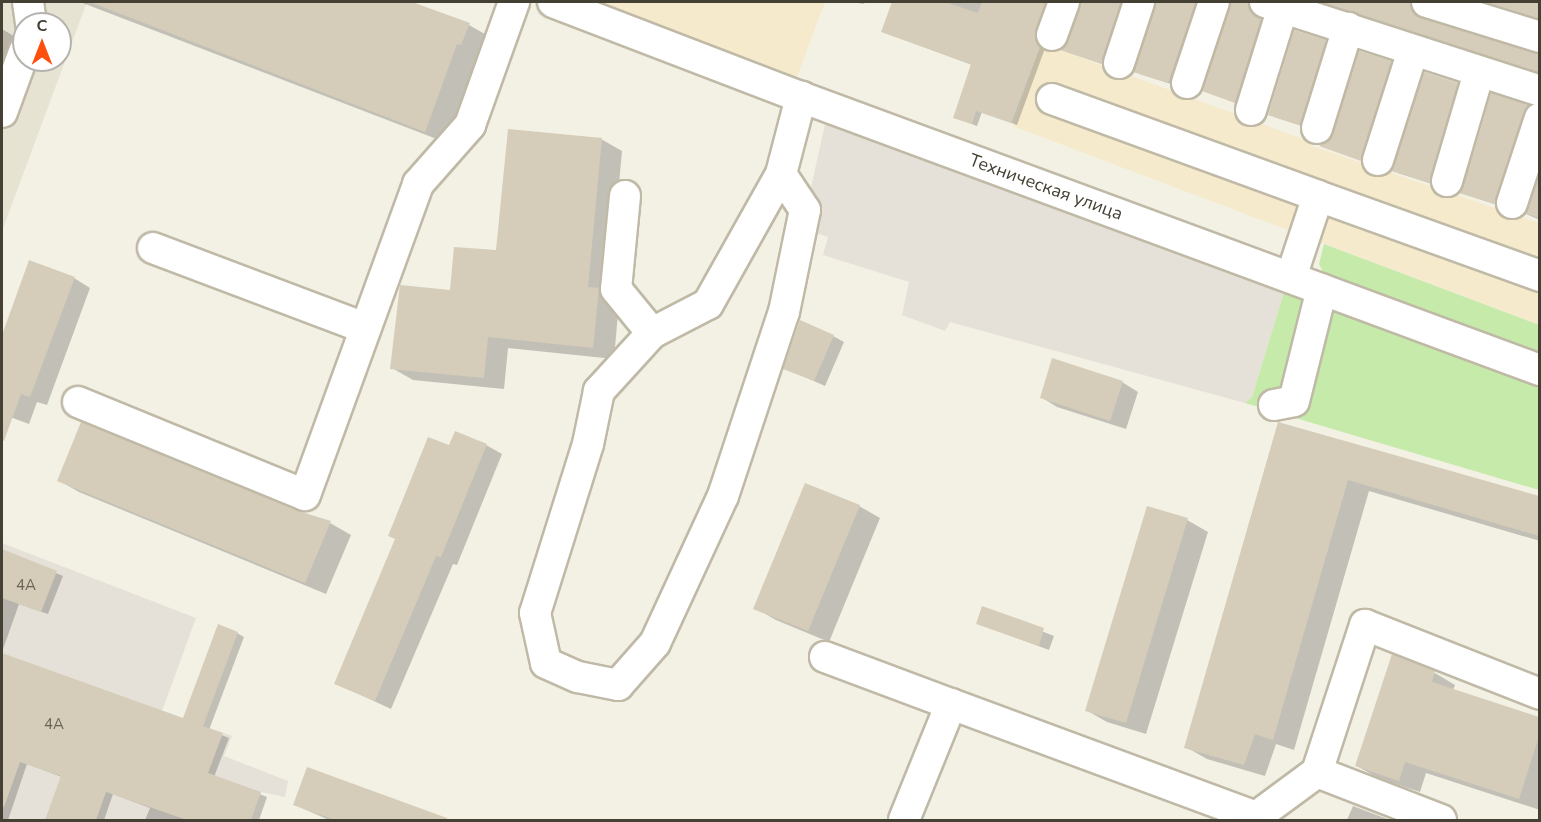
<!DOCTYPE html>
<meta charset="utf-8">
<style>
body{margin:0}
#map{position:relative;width:1541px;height:822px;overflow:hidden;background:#f3f0e4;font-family:"Nunito Sans",sans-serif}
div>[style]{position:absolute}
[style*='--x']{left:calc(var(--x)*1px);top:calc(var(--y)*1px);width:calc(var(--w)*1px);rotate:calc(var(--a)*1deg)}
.residential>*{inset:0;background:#e7e3d2}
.commercial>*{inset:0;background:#f6eacd}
.industrial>*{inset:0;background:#e5e1d9}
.green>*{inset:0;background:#c5eaaa}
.shadow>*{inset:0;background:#0003}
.building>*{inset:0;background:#d5cdb9}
.roads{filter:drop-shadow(2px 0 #bfb9a6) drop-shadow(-2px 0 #bfb9a6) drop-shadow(0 2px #bfb9a6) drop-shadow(0 -2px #bfb9a6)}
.minor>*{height:30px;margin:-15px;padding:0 15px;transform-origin:15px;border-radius:15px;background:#fff}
span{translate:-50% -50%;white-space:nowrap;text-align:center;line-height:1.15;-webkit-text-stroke:4.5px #fff;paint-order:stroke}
.number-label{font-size:15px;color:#696355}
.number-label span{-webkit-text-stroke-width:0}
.street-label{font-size:18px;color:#454034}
.frame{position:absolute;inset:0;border:3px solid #454034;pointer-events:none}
.north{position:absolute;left:12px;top:12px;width:60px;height:60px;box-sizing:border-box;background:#fff;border:2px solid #b5b3ae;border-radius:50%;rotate:0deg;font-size:16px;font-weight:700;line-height:24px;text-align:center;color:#454034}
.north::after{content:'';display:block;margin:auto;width:21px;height:27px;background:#ff4f0f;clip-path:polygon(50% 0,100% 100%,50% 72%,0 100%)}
</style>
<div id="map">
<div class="residential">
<i style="clip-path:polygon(evenodd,2px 2px,87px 2px,2px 231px,2px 2px,24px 24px,60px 24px,60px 60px,24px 60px,24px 24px)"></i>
</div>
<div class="commercial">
<i style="clip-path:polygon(575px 2px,825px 2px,796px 80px)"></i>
<i style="clip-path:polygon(1041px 43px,1314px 143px,1312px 146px,1539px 223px,1539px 325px,1013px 126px)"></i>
</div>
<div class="industrial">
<i style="clip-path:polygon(826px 120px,1285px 289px,1252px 397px,1245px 403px,950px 322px,945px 331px,902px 315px,909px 282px,823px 255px,828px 237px,802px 228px)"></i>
<i style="clip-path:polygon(2px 543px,196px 618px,162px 711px,232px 736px,224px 756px,288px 781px,285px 797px,261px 792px,251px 820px,2px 820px)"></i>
</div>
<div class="green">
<i style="clip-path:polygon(1324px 244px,1539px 325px,1539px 358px,1327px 279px,1319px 264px)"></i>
<i style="clip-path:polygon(1285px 289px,1539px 383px,1539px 490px,1245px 403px,1252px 397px)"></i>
</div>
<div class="shadow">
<i style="clip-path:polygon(80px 2px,408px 2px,469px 25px,490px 37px,482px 56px,478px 54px,447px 143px)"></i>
<i style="clip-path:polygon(852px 2px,865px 2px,864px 4px)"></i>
<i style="clip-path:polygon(893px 2px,1052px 2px,1040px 43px,1044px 51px,1017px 125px,982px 112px,977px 126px,955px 118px,972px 65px,883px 32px)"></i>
<i style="clip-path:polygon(1082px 2px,1129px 2px,1108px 66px,1067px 52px)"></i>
<i style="clip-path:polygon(1157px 2px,1203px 2px,1174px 85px,1140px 74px)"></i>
<i style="clip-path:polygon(1236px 2px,1253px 2px,1257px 18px,1266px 23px,1241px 104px,1203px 90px)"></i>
<i style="clip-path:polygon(1321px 2px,1415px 2px,1419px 18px,1540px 55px,1540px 73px)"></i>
<i style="clip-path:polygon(1479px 2px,1540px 2px,1540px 19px)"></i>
<i style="clip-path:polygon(2px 29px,24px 42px,2px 108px)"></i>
<i style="clip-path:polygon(1295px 31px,1330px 44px,1305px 127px,1274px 117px)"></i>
<i style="clip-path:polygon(1360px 52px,1396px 65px,1366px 162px,1322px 146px,1329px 142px,1335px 134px)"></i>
<i style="clip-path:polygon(1457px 84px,1462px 87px,1435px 185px,1398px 173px)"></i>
<i style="clip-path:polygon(1492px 95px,1532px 109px,1500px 206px,1461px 193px)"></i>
<i style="clip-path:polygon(601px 139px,622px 151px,609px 296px,619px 302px,614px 359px,508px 348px,504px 389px,413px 380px,392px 368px,452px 291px,498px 252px)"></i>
<i style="clip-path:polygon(1540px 176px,1540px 220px,1526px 214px)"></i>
<i style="clip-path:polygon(30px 262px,74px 278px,90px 288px,47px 405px,37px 402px,29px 424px,2px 414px,2px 340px)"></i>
<i style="clip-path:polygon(833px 336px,844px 342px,825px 386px,785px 368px)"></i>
<i style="clip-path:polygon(1122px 382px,1138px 392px,1126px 429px,1057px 407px,1041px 397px)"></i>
<i style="clip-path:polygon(1279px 424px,1540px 498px,1540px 541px,1369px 491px,1294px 750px,1276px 744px,1265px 776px,1207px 759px,1186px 747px)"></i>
<i style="clip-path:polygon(486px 445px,502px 454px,457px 565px,453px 564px,391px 709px,335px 683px,450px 447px)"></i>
<i style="clip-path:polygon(58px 480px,330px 523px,351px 535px,326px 594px,79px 492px)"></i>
<i style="clip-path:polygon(859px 506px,880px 518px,829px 642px,776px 620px,755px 608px)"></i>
<i style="clip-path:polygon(1187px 520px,1208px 532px,1146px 734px,1107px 722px,1086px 710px)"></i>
<i style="clip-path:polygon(2px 551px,63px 576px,48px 614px,19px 604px,2px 652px)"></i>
<i style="clip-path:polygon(983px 608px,1054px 636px,1049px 650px,977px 623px)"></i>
<i style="clip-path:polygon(237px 633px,244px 637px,209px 730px,229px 738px,214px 777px,267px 797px,259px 820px,145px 820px,150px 808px,113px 794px,104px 820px,47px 820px,62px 777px,27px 764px,8px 820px,2px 820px,2px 655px,183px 720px)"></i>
<i style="clip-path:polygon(1435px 673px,1455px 685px,1453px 690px,1540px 718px,1540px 810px,1426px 773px,1420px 792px,1378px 778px,1357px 766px)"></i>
<i style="clip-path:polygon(295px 805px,431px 814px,443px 820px,329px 820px)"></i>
<i style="clip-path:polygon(1353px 806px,1390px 820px,1347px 820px)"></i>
</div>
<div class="building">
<i style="clip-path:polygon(90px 2px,412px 2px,470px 23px,461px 45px,457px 44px,425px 132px)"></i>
<i style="clip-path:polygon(892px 2px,945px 2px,978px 13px,982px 2px,1046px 2px,1036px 30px,1035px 39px,1040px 47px,1011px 123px,976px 111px,972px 124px,953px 118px,971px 64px,881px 32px)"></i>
<i style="clip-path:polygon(1081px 2px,1121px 2px,1102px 64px,1060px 50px,1068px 41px)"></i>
<i style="clip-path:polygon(1156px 2px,1196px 2px,1168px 83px,1133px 72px)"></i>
<i style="clip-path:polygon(1231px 2px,1248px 2px,1252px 13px,1261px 19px,1235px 103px,1202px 91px)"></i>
<i style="clip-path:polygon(1319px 2px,1410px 2px,1414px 13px,1422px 18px,1539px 54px,1539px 73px)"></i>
<i style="clip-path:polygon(1484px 2px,1539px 2px,1539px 19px)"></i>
<i style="clip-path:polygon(1294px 30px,1326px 40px,1300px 125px,1268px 115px)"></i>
<i style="clip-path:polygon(1359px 51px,1391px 61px,1361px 161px,1319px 146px,1328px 141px,1333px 133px)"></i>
<i style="clip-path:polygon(1424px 72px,1458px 83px,1430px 183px,1391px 171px)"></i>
<i style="clip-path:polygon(1491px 93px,1528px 105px,1524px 113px,1495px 204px,1459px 193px,1464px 186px)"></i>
<i style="clip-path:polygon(508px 129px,602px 138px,588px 287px,599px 288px,593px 348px,488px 337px,484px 378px,390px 369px,400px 285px,450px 290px,454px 247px,496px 250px)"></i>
<i style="clip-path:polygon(1539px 175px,1539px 218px,1525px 213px)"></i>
<i style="clip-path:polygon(29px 260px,75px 277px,30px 397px,21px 394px,4px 441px,2px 440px,2px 335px)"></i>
<i style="clip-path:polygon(800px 320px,834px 335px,814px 381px,783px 369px)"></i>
<i style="clip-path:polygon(1052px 358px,1123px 381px,1110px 421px,1040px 398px)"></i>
<i style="clip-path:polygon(81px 422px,298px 511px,331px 521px,305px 583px,57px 481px)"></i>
<i style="clip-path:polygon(1278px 422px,1539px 496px,1539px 536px,1348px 480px,1273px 740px,1255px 734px,1244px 765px,1184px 748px)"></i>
<i style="clip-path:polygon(455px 431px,487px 444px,441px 557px,436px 556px,375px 701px,334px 684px,395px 539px,388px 536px,428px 437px,449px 445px)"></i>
<i style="clip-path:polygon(805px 483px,860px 505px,808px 631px,753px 609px)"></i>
<i style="clip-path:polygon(1147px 506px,1188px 518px,1126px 723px,1085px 711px)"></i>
<i style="clip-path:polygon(2px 549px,57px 571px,41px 612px,2px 598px)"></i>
<i style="clip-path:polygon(982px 606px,1044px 628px,1039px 646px,976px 624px)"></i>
<i style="clip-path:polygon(218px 624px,238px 632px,203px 726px,223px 733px,208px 773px,261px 792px,251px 820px,187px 820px,106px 792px,96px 820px,45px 820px,61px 776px,20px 762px,4px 807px,2px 806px,2px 653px,183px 718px)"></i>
<i style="clip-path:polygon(1392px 654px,1435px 671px,1432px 682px,1539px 717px,1539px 736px,1519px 799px,1405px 762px,1399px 781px,1355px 766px)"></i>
<i style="clip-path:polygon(307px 767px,447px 818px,447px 820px,335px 820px,293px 805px)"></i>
</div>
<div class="roads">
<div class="minor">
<i style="--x:28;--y:2;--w:22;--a:82"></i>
<i style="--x:553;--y:2;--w:266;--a:21"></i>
<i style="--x:801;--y:97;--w:788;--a:20.28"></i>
<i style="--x:1265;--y:2;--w:289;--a:17.9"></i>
<i style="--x:1427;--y:2;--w:118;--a:17.2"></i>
<i style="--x:1052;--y:35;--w:35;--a:-70"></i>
<i style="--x:1119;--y:63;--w:64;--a:-71.8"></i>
<i style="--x:1187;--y:83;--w:85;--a:-71.6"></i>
<i style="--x:1052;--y:99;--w:283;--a:20"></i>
<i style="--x:1318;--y:196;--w:85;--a:108.4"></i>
<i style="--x:1251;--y:110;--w:108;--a:-72.7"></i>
<i style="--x:2;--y:112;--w:64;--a:-69.9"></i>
<i style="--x:1317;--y:128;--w:105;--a:-72.8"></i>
<i style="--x:1378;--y:160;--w:115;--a:-72.3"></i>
<i style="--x:781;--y:174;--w:149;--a:119.3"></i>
<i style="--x:708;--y:304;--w:63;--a:152.6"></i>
<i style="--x:652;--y:333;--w:79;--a:132.4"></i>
<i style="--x:599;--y:391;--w:54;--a:101.7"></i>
<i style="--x:588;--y:444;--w:177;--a:107.4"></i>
<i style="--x:535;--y:613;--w:51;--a:77.6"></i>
<i style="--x:546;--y:663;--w:35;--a:24"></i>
<i style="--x:578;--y:677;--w:41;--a:11.3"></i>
<i style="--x:618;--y:685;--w:56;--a:-48.6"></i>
<i style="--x:655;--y:643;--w:162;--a:-65.2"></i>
<i style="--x:723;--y:496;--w:194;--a:-71.7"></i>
<i style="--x:784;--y:312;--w:104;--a:-78.4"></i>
<i style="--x:805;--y:210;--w:43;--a:-123.7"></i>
<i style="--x:781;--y:174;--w:80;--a:-75.4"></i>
<i style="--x:1447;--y:181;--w:114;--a:-73.6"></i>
<i style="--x:625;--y:196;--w:93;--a:95.5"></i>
<i style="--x:616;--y:289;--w:57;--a:50.7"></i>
<i style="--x:1318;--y:196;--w:236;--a:19.8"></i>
<i style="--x:1512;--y:203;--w:89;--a:-71.8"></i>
<i style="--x:153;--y:248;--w:227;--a:20.7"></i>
<i style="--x:78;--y:402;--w:245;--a:22.3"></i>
<i style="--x:305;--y:495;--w:331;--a:-70"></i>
<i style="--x:418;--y:184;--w:79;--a:-48.6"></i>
<i style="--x:470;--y:125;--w:131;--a:-70.3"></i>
<i style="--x:1274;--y:405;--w:20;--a:-11"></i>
<i style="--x:1294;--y:401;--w:115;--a:-76"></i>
<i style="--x:825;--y:657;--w:134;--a:20.5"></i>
<i style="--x:951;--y:704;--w:125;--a:112.1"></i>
<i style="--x:951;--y:704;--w:325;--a:20.3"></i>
<i style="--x:1256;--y:817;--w:76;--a:-36.4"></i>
<i style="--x:1317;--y:772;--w:133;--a:21.2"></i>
<i style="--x:1317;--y:772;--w:155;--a:-71.9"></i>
<i style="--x:1365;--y:625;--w:188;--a:21.5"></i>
</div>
</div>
<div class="number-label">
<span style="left:26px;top:586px">4А</span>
<span style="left:54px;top:725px">4А</span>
</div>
<div class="street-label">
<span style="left:1046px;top:187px;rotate:20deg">Техническая улица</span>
</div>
<div class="frame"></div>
<div class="north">С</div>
</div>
